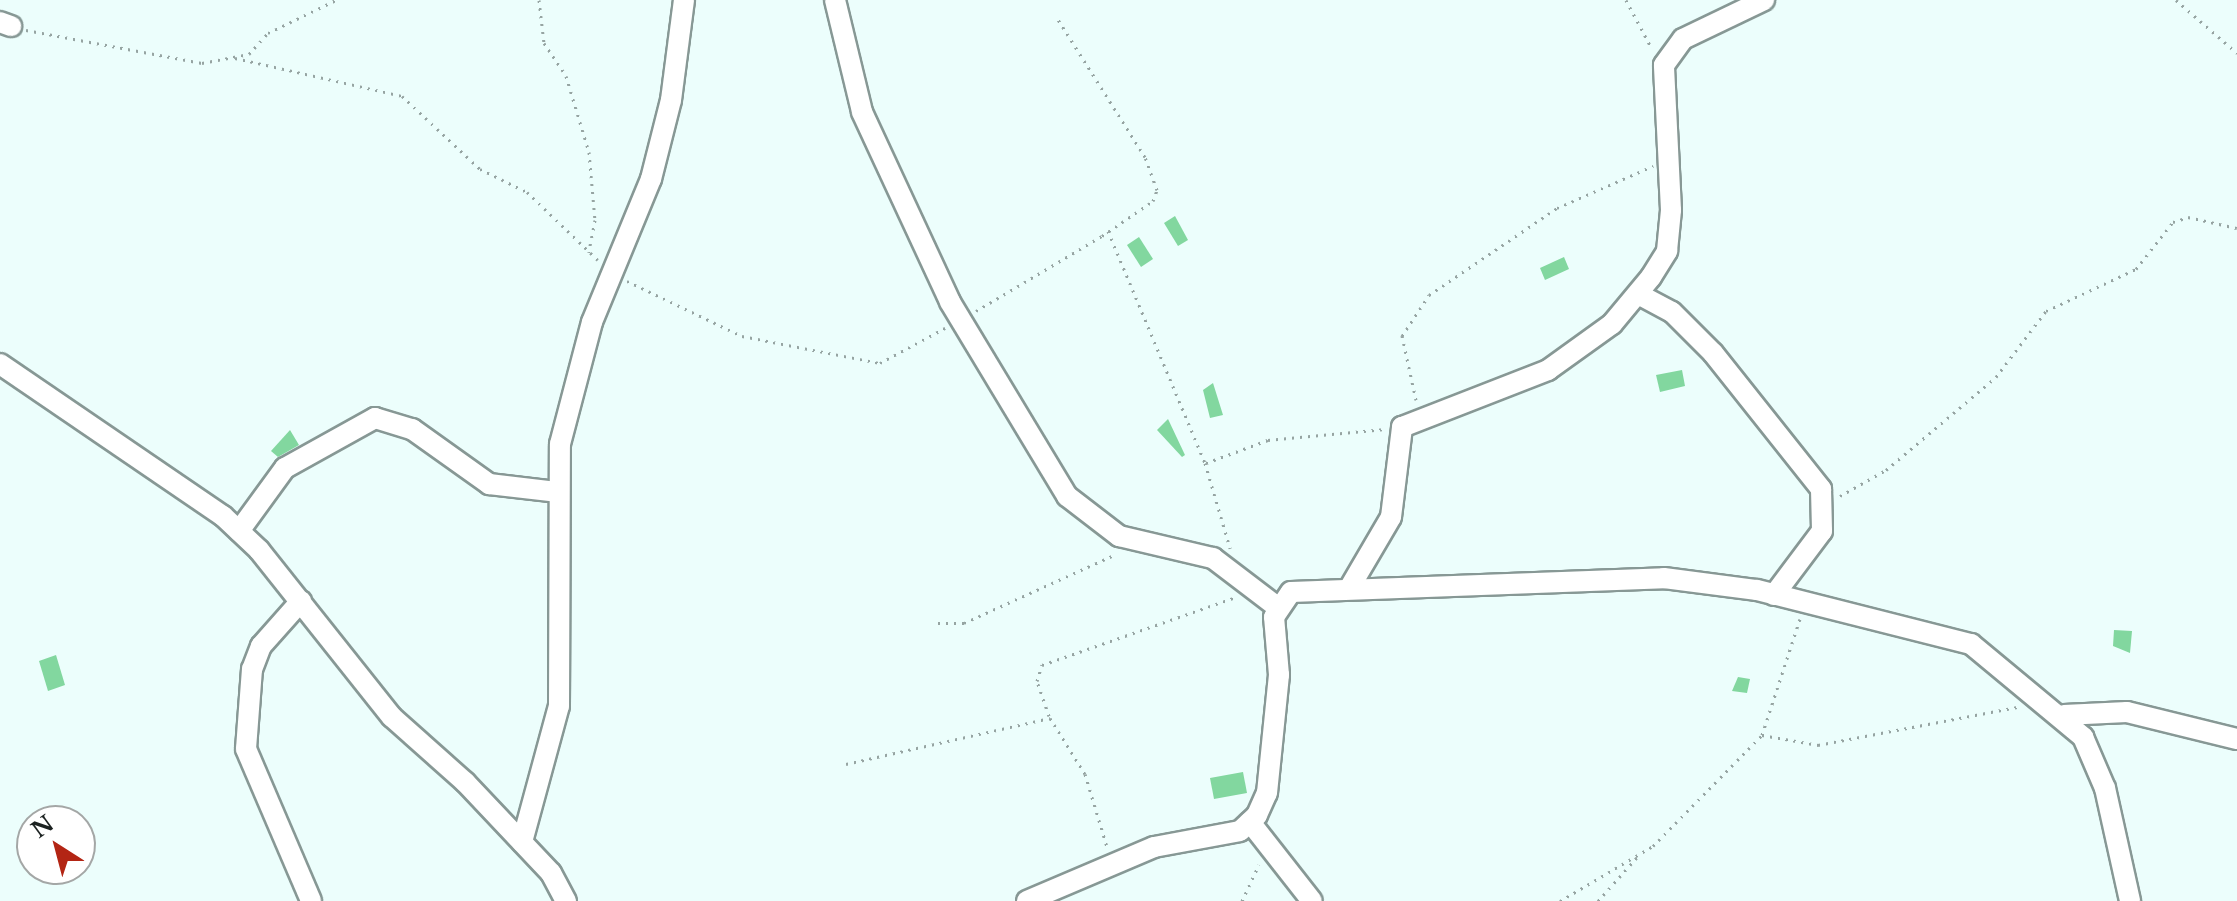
<!DOCTYPE html>
<style>
body{margin:0}
#map{position:relative;width:2237px;height:901px;overflow:hidden;background:#ecfefc;font-family:"Libre Baskerville",serif}
div>[style]{position:absolute}
[style*='--x']{left:calc(var(--x)*1px);top:calc(var(--y)*1px);width:calc(var(--w)*1px);rotate:calc(var(--a)*1deg)}
.building>*{inset:0;background:#82d79f}
.path>*{height:3px;margin-top:-1.5px;transform-origin:0;background:repeating-linear-gradient(90deg,#96a4a2 0 2px,transparent 0 8px)}
.roads{filter:drop-shadow(2px 0 #879895) drop-shadow(-2px 0 #879895) drop-shadow(0 2px #879895) drop-shadow(0 -2px #879895)}
.minor>*{height:20px;margin:-10px;padding:0 10px;transform-origin:10px;border-radius:10px;background:#fff}
span{translate:-50% -50%;white-space:nowrap;text-align:center;line-height:1.15;-webkit-text-stroke:8px #fff;paint-order:stroke}
.north{position:absolute;left:16px;top:805px;width:80px;height:80px;box-sizing:border-box;background:#fff;border:2px solid #a4a7a6;border-radius:50%;rotate:324deg;font-size:22px;font-weight:700;line-height:32px;text-align:center;color:#1c2221}
.north::after{content:'';display:block;margin:auto;width:28px;height:36px;background:#b32514;clip-path:polygon(50% 0,100% 100%,50% 72%,0 100%)}
</style>
<div id="map">
<div class="building">
<i style="clip-path:polygon(1175px 216px,1188px 240px,1178px 246px,1164px 223px)"></i>
<i style="clip-path:polygon(1139px 237px,1153px 259px,1141px 267px,1127px 245px)"></i>
<i style="clip-path:polygon(1564px 257px,1569px 269px,1545px 280px,1540px 268px)"></i>
<i style="clip-path:polygon(1682px 370px,1685px 386px,1660px 392px,1656px 375px)"></i>
<i style="clip-path:polygon(1213px 383px,1223px 415px,1210px 418px,1203px 390px)"></i>
<i style="clip-path:polygon(1168px 419px,1185px 455px,1182px 457px,1157px 430px)"></i>
<i style="clip-path:polygon(290px 430px,299px 445px,278px 457px,271px 451px)"></i>
<i style="clip-path:polygon(2114px 630px,2132px 631px,2130px 653px,2113px 646px)"></i>
<i style="clip-path:polygon(56px 655px,65px 685px,48px 691px,39px 661px)"></i>
<i style="clip-path:polygon(1738px 677px,1750px 679px,1747px 693px,1732px 691px)"></i>
<i style="clip-path:polygon(1243px 772px,1247px 793px,1214px 799px,1210px 778px)"></i>
</div>
<div class="path">
<i style="--x:539;--y:0;--w:43;--a:83.4"></i>
<i style="--x:544;--y:43;--w:40;--a:56"></i>
<i style="--x:566;--y:76;--w:79;--a:73.2"></i>
<i style="--x:589;--y:152;--w:68;--a:85"></i>
<i style="--x:595;--y:220;--w:33;--a:101"></i>
<i style="--x:1626;--y:0;--w:55;--a:62"></i>
<i style="--x:2176;--y:0;--w:81;--a:41"></i>
<i style="--x:26;--y:30;--w:179;--a:10.6"></i>
<i style="--x:202;--y:63;--w:48;--a:-10.8"></i>
<i style="--x:249;--y:54;--w:28;--a:-48"></i>
<i style="--x:268;--y:33;--w:76;--a:-25.9"></i>
<i style="--x:235;--y:58;--w:171;--a:12.8"></i>
<i style="--x:402;--y:96;--w:107;--a:43.1"></i>
<i style="--x:480;--y:169;--w:52;--a:26.1"></i>
<i style="--x:527;--y:192;--w:98;--a:43.8"></i>
<i style="--x:1108;--y:231;--w:251;--a:67.3"></i>
<i style="--x:1205;--y:463;--w:89;--a:73.6"></i>
<i style="--x:627;--y:281;--w:127;--a:25.6"></i>
<i style="--x:742;--y:336;--w:141;--a:11.1"></i>
<i style="--x:880;--y:363;--w:74;--a:-28.3"></i>
<i style="--x:976;--y:311;--w:147;--a:-30.8"></i>
<i style="--x:1102;--y:236;--w:62;--a:-34.5"></i>
<i style="--x:1153;--y:201;--w:12;--a:-70"></i>
<i style="--x:1157;--y:190;--w:35;--a:-110"></i>
<i style="--x:1145;--y:157;--w:167;--a:-122.3"></i>
<i style="--x:1416;--y:400;--w:66;--a:-102.3"></i>
<i style="--x:1402;--y:336;--w:49;--a:-56.6"></i>
<i style="--x:1429;--y:295;--w:155;--a:-34.2"></i>
<i style="--x:1557;--y:208;--w:105;--a:-23.6"></i>
<i style="--x:1206;--y:463;--w:66;--a:-20.4"></i>
<i style="--x:1268;--y:440;--w:118;--a:-5.4"></i>
<i style="--x:1840;--y:496;--w:53;--a:-29.5"></i>
<i style="--x:1886;--y:470;--w:144;--a:-40.2"></i>
<i style="--x:1996;--y:377;--w:83;--a:-52.9"></i>
<i style="--x:2046;--y:311;--w:99;--a:-25"></i>
<i style="--x:2136;--y:269;--w:60;--a:-51.8"></i>
<i style="--x:2173;--y:222;--w:16;--a:-18"></i>
<i style="--x:2188;--y:217;--w:50;--a:12.7"></i>
<i style="--x:938;--y:623;--w:26;--a:0"></i>
<i style="--x:964;--y:623;--w:167;--a:-24.4"></i>
<i style="--x:1049;--y:716;--w:37;--a:-109"></i>
<i style="--x:1037;--y:681;--w:17;--a:-73"></i>
<i style="--x:1042;--y:665;--w:206;--a:-19.3"></i>
<i style="--x:1762;--y:735;--w:57;--a:10.1"></i>
<i style="--x:1818;--y:745;--w:203;--a:-10.8"></i>
<i style="--x:846;--y:764;--w:209;--a:-12.7"></i>
<i style="--x:1050;--y:718;--w:66;--a:58"></i>
<i style="--x:1085;--y:774;--w:76;--a:73.2"></i>
<i style="--x:1242;--y:901;--w:40;--a:-65"></i>
<i style="--x:1560;--y:901;--w:108;--a:-30.6"></i>
<i style="--x:1653;--y:846;--w:156;--a:-45.5"></i>
<i style="--x:1762;--y:735;--w:122;--a:-71.9"></i>
<i style="--x:1598;--y:901;--w:62;--a:-48.3"></i>
</div>
<div class="roads">
<div class="minor">
<i style="--x:835;--y:0;--w:115;--a:76.4"></i>
<i style="--x:862;--y:112;--w:209;--a:65.1"></i>
<i style="--x:950;--y:302;--w:227;--a:58.9"></i>
<i style="--x:1067;--y:496;--w:66;--a:37.6"></i>
<i style="--x:1119;--y:536;--w:97;--a:13.2"></i>
<i style="--x:1213;--y:558;--w:79;--a:37.3"></i>
<i style="--x:0;--y:22;--w:12;--a:20"></i>
<i style="--x:1638;--y:294;--w:38;--a:28"></i>
<i style="--x:1672;--y:312;--w:58;--a:45"></i>
<i style="--x:1713;--y:353;--w:174;--a:51.5"></i>
<i style="--x:1821;--y:489;--w:42;--a:88.6"></i>
<i style="--x:1822;--y:531;--w:80;--a:126.9"></i>
<i style="--x:0;--y:364;--w:270;--a:34.3"></i>
<i style="--x:223;--y:516;--w:50;--a:43.4"></i>
<i style="--x:259;--y:550;--w:213;--a:51.5"></i>
<i style="--x:392;--y:717;--w:98;--a:41.7"></i>
<i style="--x:465;--y:782;--w:125;--a:46.6"></i>
<i style="--x:551;--y:873;--w:32;--a:62"></i>
<i style="--x:239;--y:531;--w:78;--a:-53.9"></i>
<i style="--x:285;--y:468;--w:103;--a:-29.1"></i>
<i style="--x:375;--y:418;--w:39;--a:17"></i>
<i style="--x:412;--y:429;--w:95;--a:35.5"></i>
<i style="--x:489;--y:484;--w:68;--a:6.7"></i>
<i style="--x:1350;--y:587;--w:81;--a:-59.6"></i>
<i style="--x:1391;--y:517;--w:91;--a:-83"></i>
<i style="--x:1402;--y:427;--w:157;--a:-21.3"></i>
<i style="--x:1548;--y:370;--w:79;--a:-35.7"></i>
<i style="--x:1612;--y:324;--w:61;--a:-50.3"></i>
<i style="--x:1651;--y:277;--w:31;--a:-58"></i>
<i style="--x:1667;--y:251;--w:41;--a:-84.4"></i>
<i style="--x:1671;--y:210;--w:145;--a:-92.8"></i>
<i style="--x:1664;--y:65;--w:32;--a:-54"></i>
<i style="--x:1683;--y:39;--w:90;--a:-25.7"></i>
<i style="--x:301;--y:601;--w:60;--a:131.6"></i>
<i style="--x:261;--y:646;--w:25;--a:111"></i>
<i style="--x:252;--y:669;--w:80;--a:94.3"></i>
<i style="--x:246;--y:749;--w:165;--a:66.8"></i>
<i style="--x:2064;--y:715;--w:63;--a:-2.7"></i>
<i style="--x:2127;--y:712;--w:113;--a:13.8"></i>
<i style="--x:1250;--y:822;--w:100;--a:51.9"></i>
<i style="--x:522;--y:842;--w:141;--a:-74.8"></i>
<i style="--x:559;--y:706;--w:262;--a:-89.8"></i>
<i style="--x:560;--y:444;--w:126;--a:-75.3"></i>
<i style="--x:592;--y:322;--w:155;--a:-67.6"></i>
<i style="--x:651;--y:179;--w:81;--a:-75.8"></i>
<i style="--x:671;--y:100;--w:101;--a:-82.6"></i>
<i style="--x:1027;--y:901;--w:138;--a:-23"></i>
<i style="--x:1154;--y:847;--w:87;--a:-10.5"></i>
<i style="--x:1240;--y:831;--w:23;--a:-43"></i>
<i style="--x:1257;--y:815;--w:24;--a:-66"></i>
<i style="--x:1267;--y:793;--w:119;--a:-84.2"></i>
<i style="--x:1279;--y:675;--w:58;--a:-94.9"></i>
<i style="--x:1274;--y:617;--w:30;--a:-56"></i>
<i style="--x:1291;--y:592;--w:373;--a:-2.1"></i>
<i style="--x:1664;--y:578;--w:94;--a:7.4"></i>
<i style="--x:1757;--y:590;--w:221;--a:14.2"></i>
<i style="--x:1971;--y:644;--w:146;--a:39.7"></i>
<i style="--x:2083;--y:737;--w:56;--a:66.7"></i>
<i style="--x:2105;--y:788;--w:116;--a:77.5"></i>
</div>
</div>
<div class="north">N</div>
</div>
